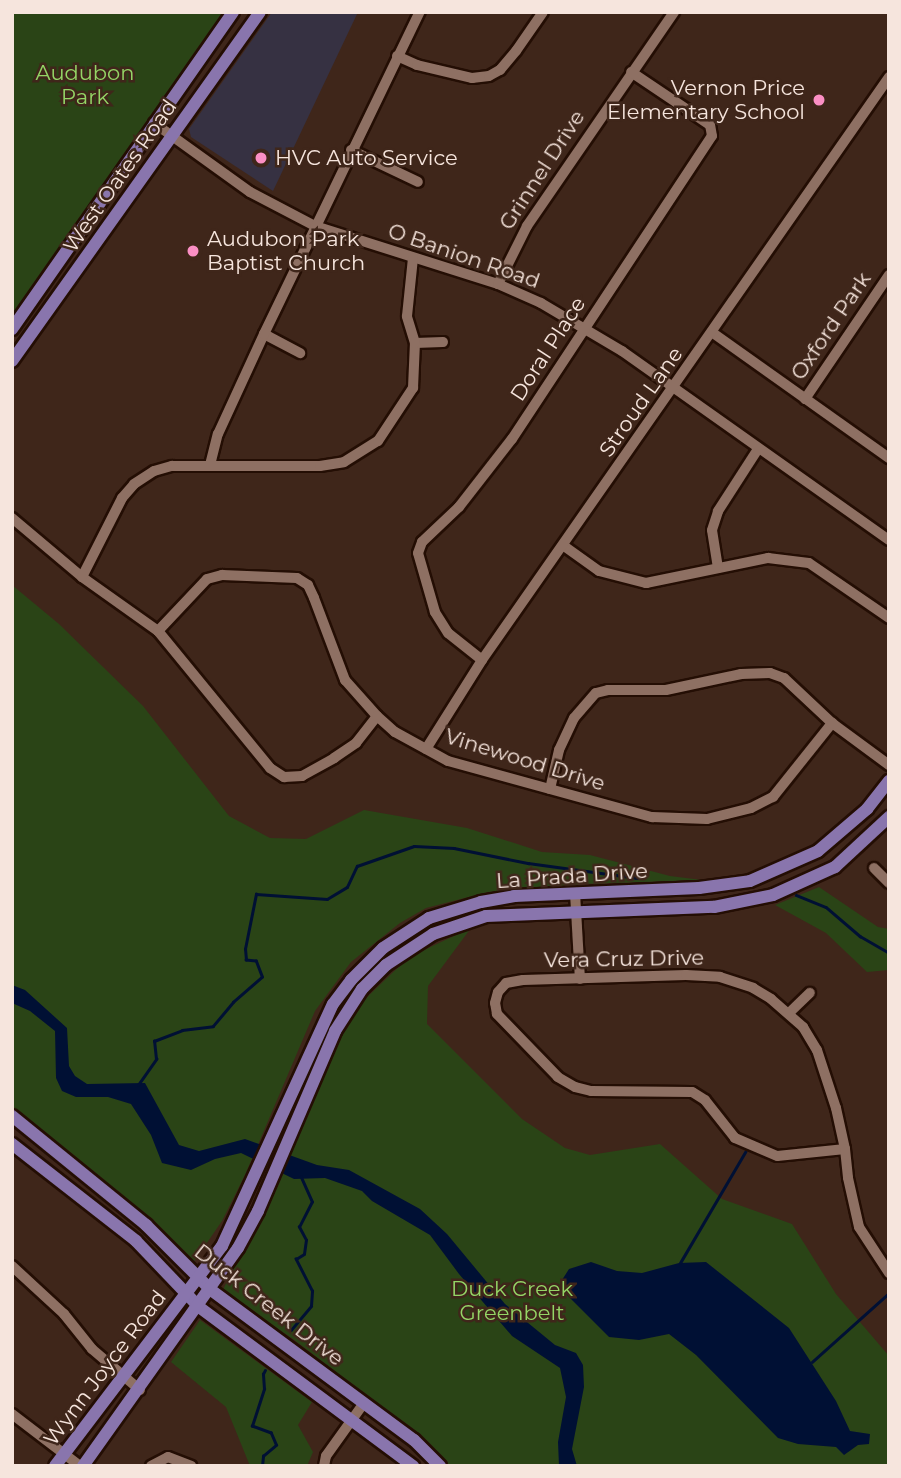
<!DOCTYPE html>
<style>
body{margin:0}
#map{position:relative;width:901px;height:1478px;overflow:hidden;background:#3f261a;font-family:Montserrat,sans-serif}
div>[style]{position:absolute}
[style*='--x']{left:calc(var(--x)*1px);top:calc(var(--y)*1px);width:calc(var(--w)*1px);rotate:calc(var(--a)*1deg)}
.commercial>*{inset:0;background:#363142}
.green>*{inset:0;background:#2a4416}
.water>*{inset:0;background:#001034}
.stream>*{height:2.5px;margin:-1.25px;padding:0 1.25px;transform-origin:1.25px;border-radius:1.25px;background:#001034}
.roads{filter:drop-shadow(2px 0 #240e04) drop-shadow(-2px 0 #240e04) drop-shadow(0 2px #240e04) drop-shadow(0 -2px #240e04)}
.minor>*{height:10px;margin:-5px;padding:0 5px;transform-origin:5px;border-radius:5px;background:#8e7063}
.major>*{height:12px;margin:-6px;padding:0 6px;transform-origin:6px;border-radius:6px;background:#8975ad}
.dots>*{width:19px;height:19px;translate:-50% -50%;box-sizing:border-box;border:4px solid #3f261a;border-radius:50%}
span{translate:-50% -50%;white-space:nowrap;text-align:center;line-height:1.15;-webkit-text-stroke:5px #3f261a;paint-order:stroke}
.park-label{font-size:21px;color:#94d566}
.poi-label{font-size:21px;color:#f6e5dd}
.right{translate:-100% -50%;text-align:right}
.left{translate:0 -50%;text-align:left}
.street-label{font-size:21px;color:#f6e5dd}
.frame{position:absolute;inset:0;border:14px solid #f6e5dd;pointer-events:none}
</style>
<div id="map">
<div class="commercial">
<i style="clip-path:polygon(272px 12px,358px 12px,273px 191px,191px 137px,189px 129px)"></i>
</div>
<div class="green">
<i style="clip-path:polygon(12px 12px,228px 12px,12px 320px)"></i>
<i style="clip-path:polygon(12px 585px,59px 624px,143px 706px,229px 816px,270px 838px,306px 839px,364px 810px,467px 828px,542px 852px,590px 855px,670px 876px,702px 880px,582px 884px,488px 892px,426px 908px,400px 923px,351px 962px,315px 1011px,245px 1175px,222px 1221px,193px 1263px,139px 1211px,12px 1112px)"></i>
<i style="clip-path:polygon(819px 887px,878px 927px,889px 929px,889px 970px,867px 972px,826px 933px,775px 905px)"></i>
<i style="clip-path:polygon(471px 928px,428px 986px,427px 1024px,522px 1119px,565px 1148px,590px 1155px,660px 1144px,722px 1199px,792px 1224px,836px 1294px,889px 1356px,889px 1466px,446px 1466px,408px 1427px,293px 1339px,222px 1292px,347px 1025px,364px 1000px,409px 957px)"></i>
<i style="clip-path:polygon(200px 1320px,312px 1402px,298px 1425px,313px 1452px,307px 1466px,250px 1466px,226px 1407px,171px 1362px)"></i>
</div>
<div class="water">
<i style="clip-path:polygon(12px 985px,25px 990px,67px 1028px,69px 1066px,75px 1076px,87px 1084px,145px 1083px,179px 1145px,199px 1151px,245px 1139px,317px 1165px,349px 1170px,420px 1209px,447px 1234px,505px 1304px,555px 1345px,576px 1353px,583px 1365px,584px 1387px,572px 1449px,577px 1466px,559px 1466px,558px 1442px,566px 1397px,560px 1368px,512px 1336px,459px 1274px,430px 1235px,372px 1201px,362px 1191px,325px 1178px,294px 1179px,241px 1153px,215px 1159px,191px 1170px,162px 1163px,151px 1135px,131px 1104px,108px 1097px,76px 1097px,62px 1091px,56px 1078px,55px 1031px,30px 1011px,12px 1003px)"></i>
<i style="clip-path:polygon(591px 1262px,617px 1271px,642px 1273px,679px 1263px,706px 1262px,789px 1328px,836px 1401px,850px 1431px,870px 1434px,869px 1444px,858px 1445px,844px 1455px,836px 1447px,798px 1444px,778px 1438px,696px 1355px,669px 1334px,639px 1340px,609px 1337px,563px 1291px,562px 1280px,569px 1269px)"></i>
</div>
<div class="stream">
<i style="--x:796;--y:895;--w:32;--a:22"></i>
<i style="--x:826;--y:907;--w:45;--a:40.5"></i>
<i style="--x:860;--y:936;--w:34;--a:30"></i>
<i style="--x:138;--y:1085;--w:32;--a:-55"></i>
<i style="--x:156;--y:1059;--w:18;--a:-96"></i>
<i style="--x:154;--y:1041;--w:30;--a:-21"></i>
<i style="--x:182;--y:1030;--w:31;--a:-7"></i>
<i style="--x:213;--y:1026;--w:31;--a:-50"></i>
<i style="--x:233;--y:1002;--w:38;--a:-41"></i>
<i style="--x:262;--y:977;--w:17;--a:-111"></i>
<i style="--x:256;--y:961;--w:10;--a:-174"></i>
<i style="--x:246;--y:960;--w:11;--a:-95"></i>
<i style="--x:245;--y:949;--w:56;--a:-78.7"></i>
<i style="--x:256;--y:894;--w:71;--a:4"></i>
<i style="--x:327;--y:899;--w:23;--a:-31"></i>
<i style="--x:347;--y:887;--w:23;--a:-65"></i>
<i style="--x:357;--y:866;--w:60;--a:-19.3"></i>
<i style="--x:414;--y:846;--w:40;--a:2.9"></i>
<i style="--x:454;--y:848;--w:76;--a:11.5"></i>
<i style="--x:528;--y:863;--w:110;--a:7.8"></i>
<i style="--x:680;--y:1263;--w:129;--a:-59.6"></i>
<i style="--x:291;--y:1330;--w:31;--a:-50"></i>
<i style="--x:311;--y:1306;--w:15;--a:-86"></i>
<i style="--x:312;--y:1291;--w:36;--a:-117"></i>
<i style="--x:296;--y:1259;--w:9;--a:-32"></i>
<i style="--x:304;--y:1254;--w:14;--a:-82"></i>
<i style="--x:306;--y:1240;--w:15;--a:-118"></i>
<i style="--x:299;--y:1227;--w:28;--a:-63"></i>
<i style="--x:312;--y:1202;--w:27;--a:-114"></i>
<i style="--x:812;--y:1362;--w:103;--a:-41.9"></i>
<i style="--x:262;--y:1466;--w:10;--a:-84"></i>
<i style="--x:263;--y:1456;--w:17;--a:-40"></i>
<i style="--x:276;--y:1445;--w:13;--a:-113"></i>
<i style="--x:271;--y:1433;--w:20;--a:-160"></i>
<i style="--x:252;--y:1426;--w:39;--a:-72"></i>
<i style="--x:264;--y:1389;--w:15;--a:-94"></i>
<i style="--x:263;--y:1374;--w:4;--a:-63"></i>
</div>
<div class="roads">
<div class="minor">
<i style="--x:397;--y:56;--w:22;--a:24"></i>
<i style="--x:417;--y:65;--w:57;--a:13.3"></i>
<i style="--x:472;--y:78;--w:17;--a:-7"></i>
<i style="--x:489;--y:76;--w:13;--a:-29"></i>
<i style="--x:500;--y:70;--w:25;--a:-50"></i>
<i style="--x:516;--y:51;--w:47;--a:-55.3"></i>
<i style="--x:154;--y:123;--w:118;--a:35.7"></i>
<i style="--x:250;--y:192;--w:73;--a:27.6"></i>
<i style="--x:315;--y:226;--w:192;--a:17.6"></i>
<i style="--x:498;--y:284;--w:47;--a:23.8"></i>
<i style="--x:541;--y:303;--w:94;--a:30.7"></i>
<i style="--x:622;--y:351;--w:327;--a:35.3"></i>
<i style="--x:351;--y:150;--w:74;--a:25.5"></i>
<i style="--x:498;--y:284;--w:65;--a:-63.4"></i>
<i style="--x:527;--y:226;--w:260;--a:-55.5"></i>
<i style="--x:713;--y:333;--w:216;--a:35.4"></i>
<i style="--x:264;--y:334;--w:41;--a:27.8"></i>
<i style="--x:415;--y:343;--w:28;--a:-2"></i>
<i style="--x:805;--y:399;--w:150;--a:-55.9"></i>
<i style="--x:210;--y:465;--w:32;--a:-76"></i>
<i style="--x:218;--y:434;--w:110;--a:-65.3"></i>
<i style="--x:264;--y:334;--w:358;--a:-64.2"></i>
<i style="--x:12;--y:518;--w:92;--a:40.1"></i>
<i style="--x:82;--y:577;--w:93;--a:35.4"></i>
<i style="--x:158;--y:631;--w:177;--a:50.7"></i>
<i style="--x:270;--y:768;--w:17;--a:33"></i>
<i style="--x:284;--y:777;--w:18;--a:-3"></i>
<i style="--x:302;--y:776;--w:37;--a:-29"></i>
<i style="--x:334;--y:758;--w:27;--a:-34"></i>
<i style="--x:356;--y:743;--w:34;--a:-52"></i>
<i style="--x:564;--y:546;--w:43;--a:35.5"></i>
<i style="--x:599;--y:571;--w:49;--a:14.3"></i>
<i style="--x:646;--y:583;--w:125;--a:-11.6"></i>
<i style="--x:768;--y:558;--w:41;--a:7"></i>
<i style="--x:809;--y:563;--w:97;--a:34.5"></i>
<i style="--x:718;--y:568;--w:38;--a:-99"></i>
<i style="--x:712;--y:530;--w:20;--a:-72"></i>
<i style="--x:718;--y:511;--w:74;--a:-57.2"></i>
<i style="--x:82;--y:577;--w:89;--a:-63.1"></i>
<i style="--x:122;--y:498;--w:18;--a:-49"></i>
<i style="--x:134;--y:484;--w:24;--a:-33"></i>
<i style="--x:154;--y:471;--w:19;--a:-16"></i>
<i style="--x:172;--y:466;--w:148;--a:0"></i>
<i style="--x:320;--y:466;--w:24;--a:-9"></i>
<i style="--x:344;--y:462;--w:40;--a:-32"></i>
<i style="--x:378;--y:441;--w:64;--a:-56.6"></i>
<i style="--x:413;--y:388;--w:45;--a:-87.5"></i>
<i style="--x:415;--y:343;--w:28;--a:-107"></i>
<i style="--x:407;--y:316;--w:58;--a:-84.1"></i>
<i style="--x:158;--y:631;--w:71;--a:-46.7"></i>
<i style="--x:207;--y:579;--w:16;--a:-15"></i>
<i style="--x:222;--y:575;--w:75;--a:2.3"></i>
<i style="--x:297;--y:578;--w:13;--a:32"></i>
<i style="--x:308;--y:585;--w:14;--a:65"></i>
<i style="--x:314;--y:598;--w:88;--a:69.3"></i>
<i style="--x:345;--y:680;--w:48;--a:48.4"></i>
<i style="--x:377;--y:716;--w:24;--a:42"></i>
<i style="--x:395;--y:732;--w:60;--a:28.7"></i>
<i style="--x:448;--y:761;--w:212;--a:15.4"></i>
<i style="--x:652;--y:817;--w:55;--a:2.1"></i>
<i style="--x:707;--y:819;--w:45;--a:-14"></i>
<i style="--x:751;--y:808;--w:25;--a:-27"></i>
<i style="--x:773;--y:797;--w:95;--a:-51.4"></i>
<i style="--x:482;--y:660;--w:43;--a:-141.5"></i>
<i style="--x:448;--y:633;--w:25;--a:-122"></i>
<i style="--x:435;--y:612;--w:61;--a:-106.1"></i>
<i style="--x:418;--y:553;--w:12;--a:-70"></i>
<i style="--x:422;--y:542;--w:51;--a:-43.4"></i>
<i style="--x:459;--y:507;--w:86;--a:-52.1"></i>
<i style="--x:512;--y:439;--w:363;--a:-56.6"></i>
<i style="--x:712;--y:136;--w:11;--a:-100"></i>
<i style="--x:710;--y:125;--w:95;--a:-146.1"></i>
<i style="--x:426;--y:749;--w:105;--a:-57.8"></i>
<i style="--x:482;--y:660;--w:711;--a:-55.08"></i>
<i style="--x:550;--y:789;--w:40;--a:-77"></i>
<i style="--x:559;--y:750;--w:35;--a:-65"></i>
<i style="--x:574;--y:718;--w:33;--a:-49"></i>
<i style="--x:596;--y:693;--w:12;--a:-14"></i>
<i style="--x:608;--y:690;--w:58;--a:0"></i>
<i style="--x:666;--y:690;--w:77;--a:-12"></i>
<i style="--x:741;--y:674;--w:29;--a:-2"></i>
<i style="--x:770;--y:673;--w:15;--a:20"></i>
<i style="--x:784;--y:678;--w:66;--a:43.2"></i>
<i style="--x:832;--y:723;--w:71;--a:36.4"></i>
<i style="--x:874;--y:868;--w:21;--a:45"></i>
<i style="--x:575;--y:893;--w:86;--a:86.7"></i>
<i style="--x:789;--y:1013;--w:29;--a:-44"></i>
<i style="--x:845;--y:1149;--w:68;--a:174.1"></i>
<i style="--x:777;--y:1156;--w:46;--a:-156.8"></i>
<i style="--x:735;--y:1138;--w:48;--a:-128.3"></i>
<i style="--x:705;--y:1100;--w:15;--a:-148"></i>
<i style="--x:692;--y:1092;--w:101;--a:-179.4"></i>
<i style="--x:591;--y:1091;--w:16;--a:-166"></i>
<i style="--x:575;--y:1087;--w:20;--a:-150"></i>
<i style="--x:558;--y:1077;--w:88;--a:-134.1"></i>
<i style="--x:497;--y:1014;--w:11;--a:-100"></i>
<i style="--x:495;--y:1003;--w:11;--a:-75"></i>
<i style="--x:498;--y:992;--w:12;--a:-48"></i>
<i style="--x:506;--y:983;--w:17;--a:-10"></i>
<i style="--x:523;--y:980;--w:163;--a:-1.8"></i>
<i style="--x:686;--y:975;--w:34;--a:3"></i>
<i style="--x:720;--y:977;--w:35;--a:18"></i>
<i style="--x:753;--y:988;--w:21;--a:31"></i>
<i style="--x:771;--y:999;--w:43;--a:41.2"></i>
<i style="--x:803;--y:1027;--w:27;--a:59"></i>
<i style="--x:817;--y:1050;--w:61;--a:71.9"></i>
<i style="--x:836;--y:1108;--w:42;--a:77.6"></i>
<i style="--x:845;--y:1149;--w:29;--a:84"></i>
<i style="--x:848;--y:1178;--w:50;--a:77.3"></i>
<i style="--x:859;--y:1227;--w:55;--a:56.9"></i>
<i style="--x:12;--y:1266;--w:71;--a:42.7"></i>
<i style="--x:64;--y:1314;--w:45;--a:51.3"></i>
<i style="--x:92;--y:1349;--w:63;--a:40.5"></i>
<i style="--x:12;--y:1414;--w:86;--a:37.4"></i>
<i style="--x:151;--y:1466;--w:19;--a:-28"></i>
<i style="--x:168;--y:1457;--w:25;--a:21"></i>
<i style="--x:324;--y:1466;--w:10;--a:-79"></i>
<i style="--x:326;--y:1456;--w:65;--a:-54.4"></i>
</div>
<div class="major">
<i style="--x:12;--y:329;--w:386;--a:-55.1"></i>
<i style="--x:12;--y:361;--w:428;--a:-54.6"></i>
<i style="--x:12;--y:1116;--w:173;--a:39.1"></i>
<i style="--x:146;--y:1225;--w:92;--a:45"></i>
<i style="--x:211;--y:1290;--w:252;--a:36.5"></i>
<i style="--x:414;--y:1440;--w:37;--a:45"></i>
<i style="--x:12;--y:1144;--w:157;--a:38"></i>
<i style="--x:136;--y:1241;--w:91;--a:46.3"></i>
<i style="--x:199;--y:1307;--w:267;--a:36.6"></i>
<i style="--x:55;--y:1466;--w:276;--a:-52.8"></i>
<i style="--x:222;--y:1246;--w:266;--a:-65.4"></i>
<i style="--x:333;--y:1004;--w:30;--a:-53"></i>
<i style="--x:351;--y:980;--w:45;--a:-45"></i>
<i style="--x:383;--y:948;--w:55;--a:-33.1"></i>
<i style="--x:429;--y:918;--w:54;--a:-17.1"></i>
<i style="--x:481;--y:902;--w:34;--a:-10"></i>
<i style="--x:514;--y:896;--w:185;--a:-2.5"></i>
<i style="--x:699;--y:888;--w:51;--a:-7.8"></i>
<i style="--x:750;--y:881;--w:74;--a:-23.8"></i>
<i style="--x:818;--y:851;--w:65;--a:-40.6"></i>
<i style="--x:867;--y:809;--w:36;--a:-52"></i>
<i style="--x:83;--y:1466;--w:267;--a:-54.6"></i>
<i style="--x:238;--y:1248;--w:42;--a:-61.6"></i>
<i style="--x:258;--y:1211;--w:196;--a:-66.8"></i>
<i style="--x:335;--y:1031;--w:50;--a:-57.3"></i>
<i style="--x:362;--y:989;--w:34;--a:-45"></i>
<i style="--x:386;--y:965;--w:56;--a:-33.4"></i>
<i style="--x:433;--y:934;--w:56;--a:-18.8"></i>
<i style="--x:486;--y:916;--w:228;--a:-2.3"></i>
<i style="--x:714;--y:907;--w:60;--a:-11.5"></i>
<i style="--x:773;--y:895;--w:68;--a:-24.3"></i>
<i style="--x:835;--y:867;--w:74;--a:-42.8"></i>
</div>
</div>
<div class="dots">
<i style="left:819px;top:100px;background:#fb8fc4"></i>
<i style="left:261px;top:158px;background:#fb8fc4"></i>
<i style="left:193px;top:251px;background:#fb8fc4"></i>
</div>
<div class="park-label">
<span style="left:85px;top:85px">Audubon<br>Park</span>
<span style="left:512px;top:1301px">Duck Creek<br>Greenbelt</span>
</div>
<div class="poi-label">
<span class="right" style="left:805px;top:100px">Vernon Price<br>Elementary School</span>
<span class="left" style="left:275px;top:158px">HVC Auto Service</span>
<span class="left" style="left:207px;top:251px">Audubon Park<br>Baptist Church</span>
</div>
<div class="street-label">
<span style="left:542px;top:170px;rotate:-57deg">Grinnel Drive</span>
<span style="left:120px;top:176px;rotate:-55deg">West Oates Road</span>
<span style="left:464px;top:256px;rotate:19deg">O Banion Road</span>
<span style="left:831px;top:326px;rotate:-56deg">Oxford Park</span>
<span style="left:548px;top:349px;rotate:-57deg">Doral Place</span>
<span style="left:641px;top:402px;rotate:-55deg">Stroud Lane</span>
<span style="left:525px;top:760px;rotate:17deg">Vinewood Drive</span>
<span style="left:572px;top:876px;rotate:-4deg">La Prada Drive</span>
<span style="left:624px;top:959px;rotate:-1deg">Vera Cruz Drive</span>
<span style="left:269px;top:1305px;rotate:38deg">Duck Creek Drive</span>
<span style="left:105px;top:1368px;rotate:-53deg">Wynn Joyce Road</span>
</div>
<div class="frame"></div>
</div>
